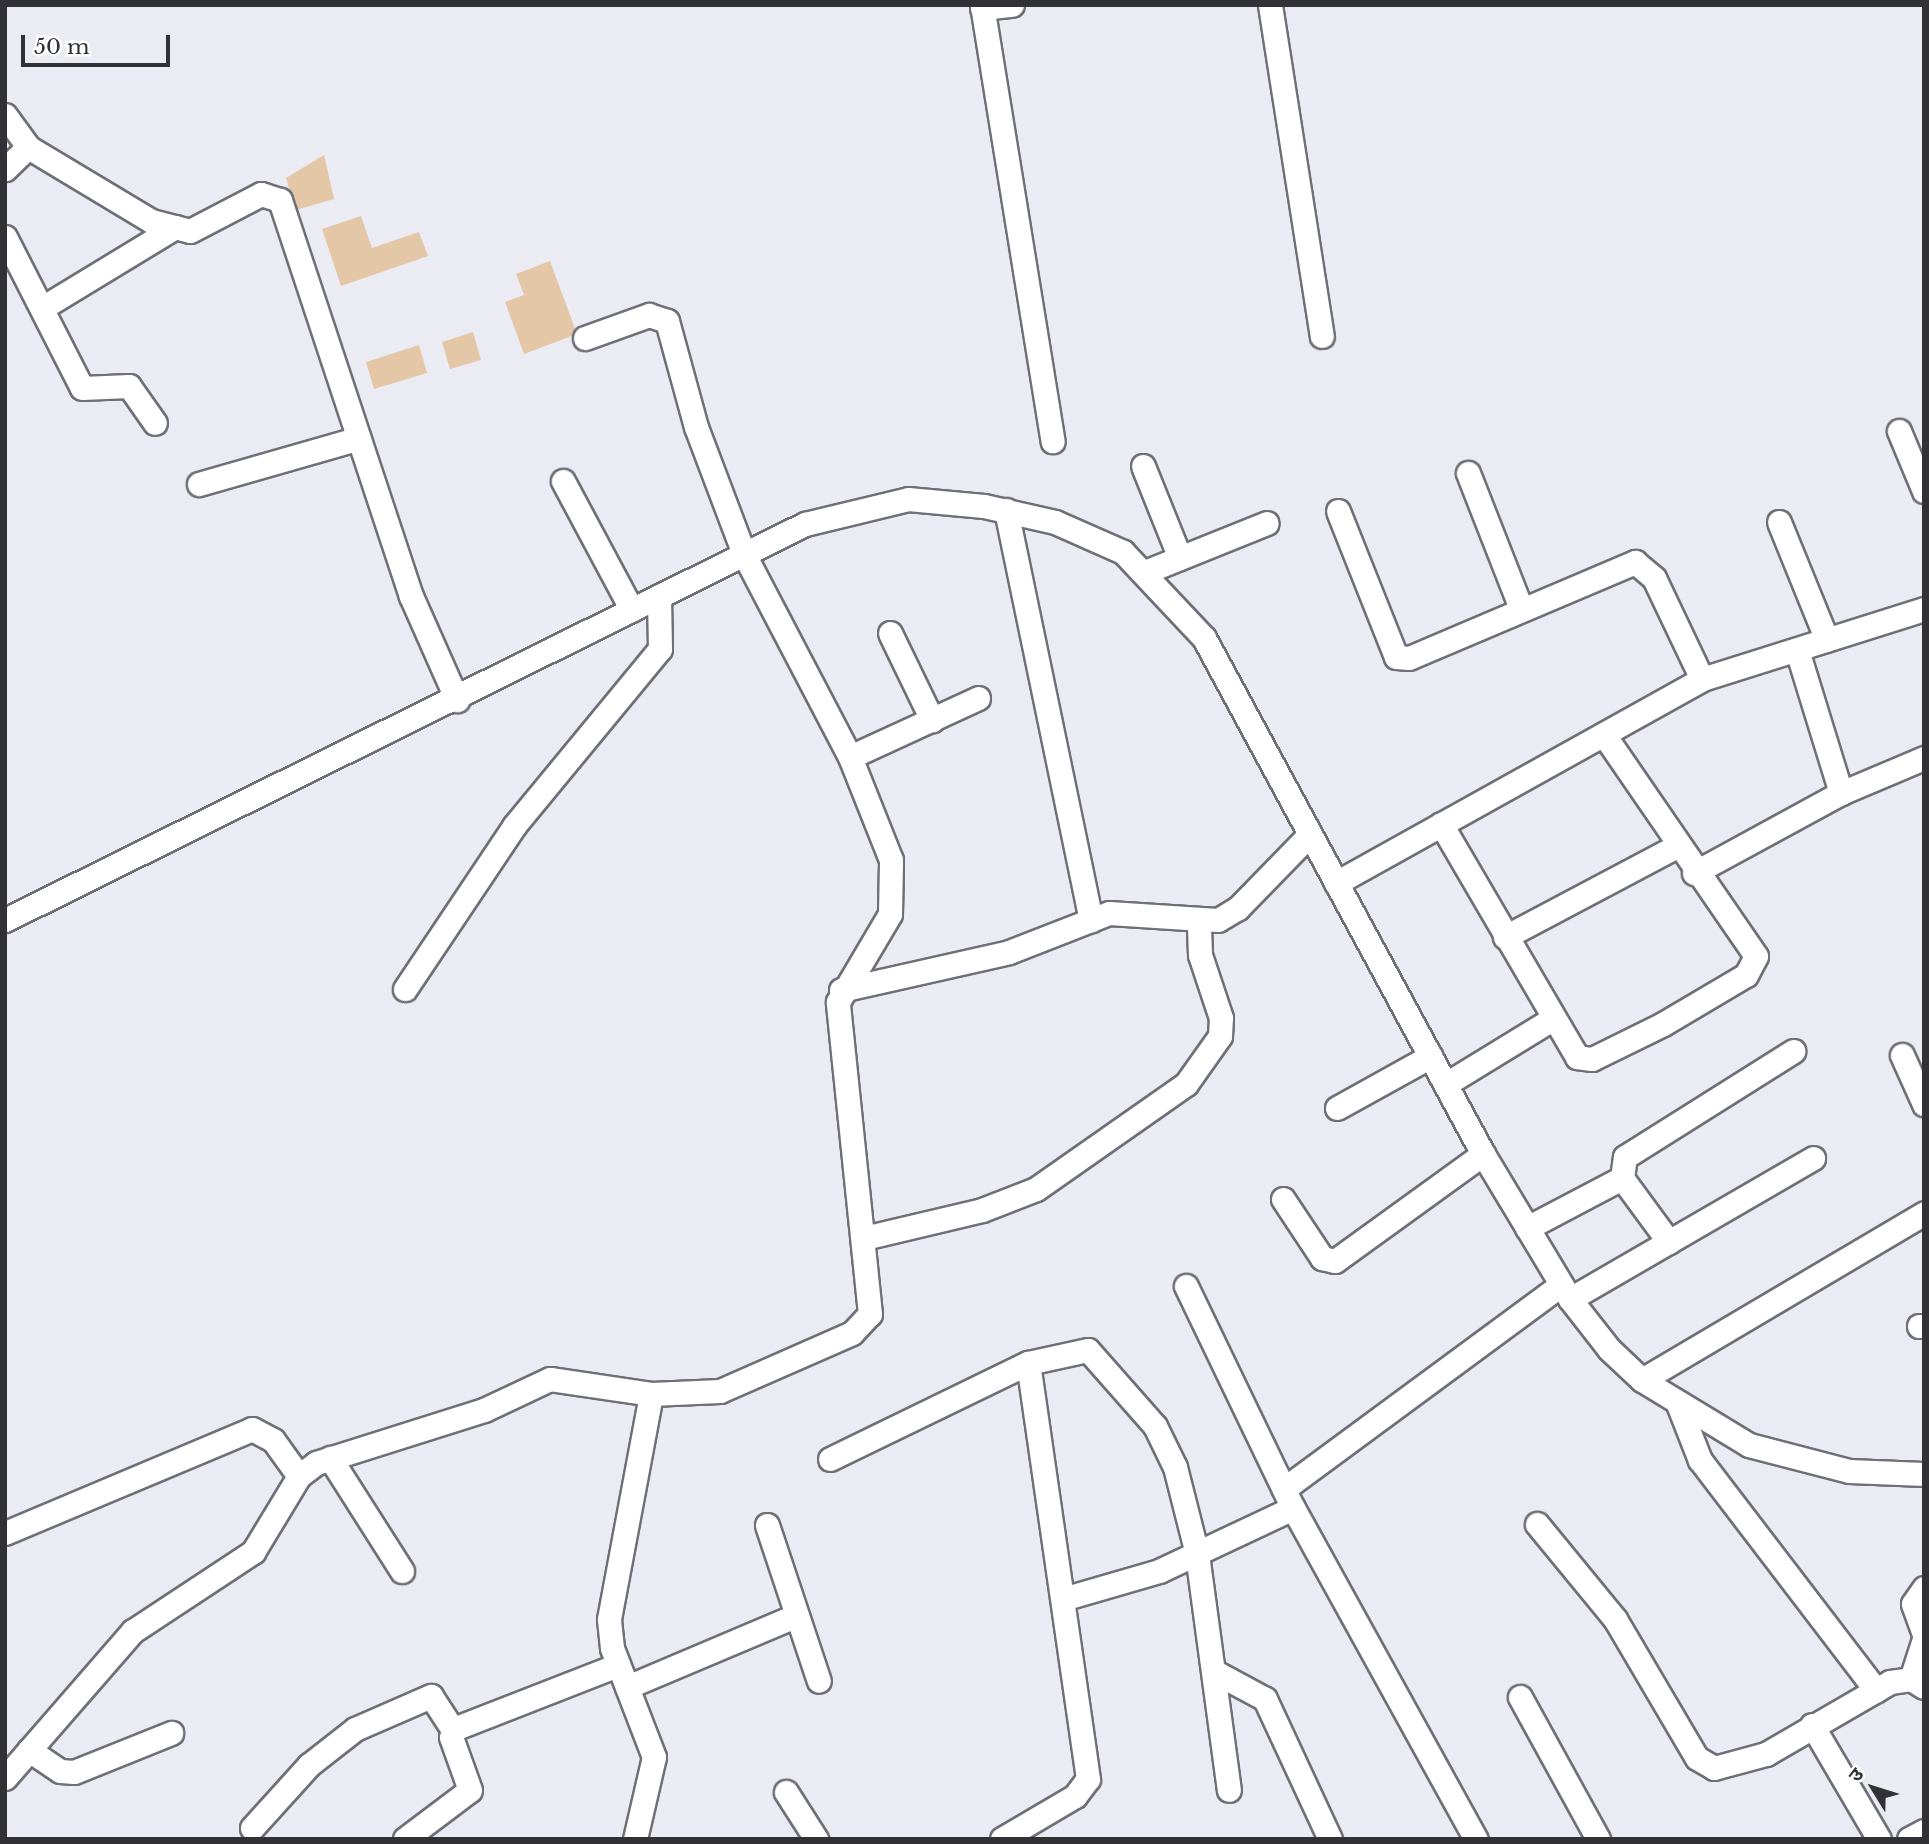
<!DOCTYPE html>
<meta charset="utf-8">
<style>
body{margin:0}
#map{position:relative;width:1929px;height:1844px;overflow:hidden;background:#ebebf4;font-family:"Libre Baskerville","Noto Sans Devanagari",serif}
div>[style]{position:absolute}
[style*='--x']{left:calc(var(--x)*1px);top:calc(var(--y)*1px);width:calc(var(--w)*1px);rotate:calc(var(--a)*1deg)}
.building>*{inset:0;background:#e4c7a6}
.roads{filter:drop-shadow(2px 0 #6f6f77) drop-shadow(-2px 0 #6f6f77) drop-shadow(0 2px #6f6f77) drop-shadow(0 -2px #6f6f77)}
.minor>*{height:23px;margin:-11.5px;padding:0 11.5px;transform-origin:11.5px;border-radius:11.5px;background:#fff}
span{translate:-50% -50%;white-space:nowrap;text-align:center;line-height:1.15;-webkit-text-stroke:7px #fff;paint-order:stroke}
.frame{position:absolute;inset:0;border:7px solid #323236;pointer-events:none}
.north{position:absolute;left:1838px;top:1753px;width:70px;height:70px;-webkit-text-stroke:5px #fff;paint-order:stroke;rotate:308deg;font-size:19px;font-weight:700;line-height:28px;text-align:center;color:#323236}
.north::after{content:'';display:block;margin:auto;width:24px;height:32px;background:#323236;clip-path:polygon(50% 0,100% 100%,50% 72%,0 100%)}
.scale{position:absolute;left:21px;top:35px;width:149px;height:32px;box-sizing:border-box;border:4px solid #323236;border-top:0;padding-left:9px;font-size:21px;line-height:24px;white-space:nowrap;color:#323236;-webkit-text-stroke:5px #fff;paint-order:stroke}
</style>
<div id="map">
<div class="building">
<i style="clip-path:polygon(324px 155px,334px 199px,296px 210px,286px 178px)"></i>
<i style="clip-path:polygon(361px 216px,372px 248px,419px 232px,428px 256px,341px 286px,322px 229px)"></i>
<i style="clip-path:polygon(550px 261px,577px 334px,524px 354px,505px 302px,524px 295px,516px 274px)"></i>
<i style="clip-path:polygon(473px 332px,481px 360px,450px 369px,442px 342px)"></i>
<i style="clip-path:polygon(419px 345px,427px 373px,374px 389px,366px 362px)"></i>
</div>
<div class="roads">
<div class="minor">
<i style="--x:982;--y:5;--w:442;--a:80.8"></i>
<i style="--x:1270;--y:5;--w:335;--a:81.1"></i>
<i style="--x:982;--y:8;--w:30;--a:-6"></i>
<i style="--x:5;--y:115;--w:39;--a:54"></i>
<i style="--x:28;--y:147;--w:32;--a:136"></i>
<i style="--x:28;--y:147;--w:144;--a:31"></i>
<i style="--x:151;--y:221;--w:40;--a:14.4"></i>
<i style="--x:190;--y:231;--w:80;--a:-27.5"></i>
<i style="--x:261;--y:194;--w:20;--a:18"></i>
<i style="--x:280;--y:200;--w:417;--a:71.7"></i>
<i style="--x:411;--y:596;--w:114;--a:66.1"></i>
<i style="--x:5;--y:237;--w:169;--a:63"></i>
<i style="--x:82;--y:388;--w:47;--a:-2.4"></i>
<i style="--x:129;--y:386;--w:45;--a:54.9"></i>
<i style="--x:42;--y:308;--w:156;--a:-31.3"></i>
<i style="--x:1899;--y:431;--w:65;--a:67.4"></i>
<i style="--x:1143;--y:466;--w:99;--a:68.1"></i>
<i style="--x:1468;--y:473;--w:145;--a:68.6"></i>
<i style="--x:563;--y:481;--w:146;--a:61.9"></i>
<i style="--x:199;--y:484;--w:166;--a:-16"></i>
<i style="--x:1006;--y:510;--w:419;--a:78.3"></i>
<i style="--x:1338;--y:511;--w:157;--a:68.3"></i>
<i style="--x:1396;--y:657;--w:13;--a:4"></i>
<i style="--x:1409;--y:658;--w:246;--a:-23"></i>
<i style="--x:1635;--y:562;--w:25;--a:40"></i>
<i style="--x:1654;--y:578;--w:112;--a:64.6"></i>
<i style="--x:1779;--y:522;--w:127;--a:67.9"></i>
<i style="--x:1145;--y:572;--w:131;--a:-21.9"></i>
<i style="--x:890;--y:633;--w:97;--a:64.2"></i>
<i style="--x:1797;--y:650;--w:150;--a:72.9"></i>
<i style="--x:850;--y:757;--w:141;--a:-24.7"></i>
<i style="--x:1441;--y:824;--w:270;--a:59.7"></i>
<i style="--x:1577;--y:1057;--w:15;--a:8"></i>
<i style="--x:1592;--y:1059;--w:79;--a:-26.2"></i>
<i style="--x:1663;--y:1024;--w:96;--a:-30.6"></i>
<i style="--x:1746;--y:975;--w:21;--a:-62"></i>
<i style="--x:1756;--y:956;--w:268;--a:-124.5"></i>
<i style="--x:1694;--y:873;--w:167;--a:-28.6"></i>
<i style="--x:1841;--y:793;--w:90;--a:-22.9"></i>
<i style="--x:1336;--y:883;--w:419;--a:-29.1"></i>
<i style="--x:1702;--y:679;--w:233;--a:-17.5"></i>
<i style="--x:5;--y:920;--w:893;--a:-26.34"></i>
<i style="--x:805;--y:524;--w:106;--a:-13.6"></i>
<i style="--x:908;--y:499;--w:76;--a:5.3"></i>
<i style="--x:984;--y:506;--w:73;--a:12.7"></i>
<i style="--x:1055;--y:522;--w:74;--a:23.8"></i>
<i style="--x:1123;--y:552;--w:118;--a:46.7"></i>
<i style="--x:1204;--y:638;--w:587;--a:61.6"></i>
<i style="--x:1483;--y:1154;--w:169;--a:59"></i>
<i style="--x:1570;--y:1299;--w:63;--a:52"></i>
<i style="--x:1609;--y:1349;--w:45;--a:43.2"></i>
<i style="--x:1642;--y:1380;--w:125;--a:31.3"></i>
<i style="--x:1749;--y:1445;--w:103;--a:14.6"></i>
<i style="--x:1849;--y:1471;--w:75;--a:2.3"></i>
<i style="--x:1505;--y:937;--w:195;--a:-27.9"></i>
<i style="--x:405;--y:989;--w:196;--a:-56.2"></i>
<i style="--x:514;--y:826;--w:229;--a:-50.5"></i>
<i style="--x:660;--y:649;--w:53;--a:-91.1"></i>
<i style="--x:841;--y:990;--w:172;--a:-12.7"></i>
<i style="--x:1009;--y:952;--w:107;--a:-21.3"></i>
<i style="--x:1109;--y:913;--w:109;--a:3.7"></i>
<i style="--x:1218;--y:920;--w:23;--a:-31"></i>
<i style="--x:1238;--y:908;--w:103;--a:-45.8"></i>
<i style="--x:1902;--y:1055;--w:54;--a:65.8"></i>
<i style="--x:1446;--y:1084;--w:124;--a:-31.5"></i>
<i style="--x:1337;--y:1108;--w:107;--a:-29"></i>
<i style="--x:1283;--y:1199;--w:71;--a:56.5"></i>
<i style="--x:1322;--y:1258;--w:13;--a:13"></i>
<i style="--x:1335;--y:1261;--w:183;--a:-35.9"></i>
<i style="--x:1527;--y:1228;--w:107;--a:-27.8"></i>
<i style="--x:864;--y:1238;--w:121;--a:-13.3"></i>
<i style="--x:982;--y:1210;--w:58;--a:-21.3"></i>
<i style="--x:1036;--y:1189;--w:183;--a:-35"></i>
<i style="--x:1186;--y:1084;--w:59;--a:-54.7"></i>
<i style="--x:1220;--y:1036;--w:18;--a:-87"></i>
<i style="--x:1221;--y:1018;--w:66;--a:-108.4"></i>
<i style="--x:1200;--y:955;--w:33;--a:-92"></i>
<i style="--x:1669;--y:1242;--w:79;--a:-126.3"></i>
<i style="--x:1622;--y:1178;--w:21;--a:-82"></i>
<i style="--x:1625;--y:1157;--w:199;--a:-32.2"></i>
<i style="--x:1186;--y:1286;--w:246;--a:64.3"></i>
<i style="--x:1293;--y:1508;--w:378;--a:61.1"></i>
<i style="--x:1570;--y:1299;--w:281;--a:-30.1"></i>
<i style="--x:1919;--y:1326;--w:5;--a:0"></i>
<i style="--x:1642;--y:1380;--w:328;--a:-30.6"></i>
<i style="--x:1678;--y:1404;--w:60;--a:68.6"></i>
<i style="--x:1700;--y:1460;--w:290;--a:52.6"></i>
<i style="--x:330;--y:1458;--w:134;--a:57.5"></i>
<i style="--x:830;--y:1459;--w:220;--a:-25.9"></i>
<i style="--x:1028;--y:1363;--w:61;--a:-12.2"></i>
<i style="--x:1088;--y:1350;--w:101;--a:48.6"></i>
<i style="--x:1155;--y:1426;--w:46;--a:64"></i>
<i style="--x:1175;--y:1467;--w:90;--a:75.8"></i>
<i style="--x:1197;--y:1554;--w:238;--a:82.3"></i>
<i style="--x:1284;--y:1489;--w:344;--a:-36.4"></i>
<i style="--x:1537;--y:1524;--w:123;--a:50.6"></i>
<i style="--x:1615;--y:1619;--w:161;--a:59.5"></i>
<i style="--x:1697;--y:1758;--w:20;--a:30"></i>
<i style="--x:1714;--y:1768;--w:54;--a:-15.1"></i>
<i style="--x:1766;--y:1754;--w:143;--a:-30.1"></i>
<i style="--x:1890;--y:1682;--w:21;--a:-8"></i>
<i style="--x:1911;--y:1679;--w:15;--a:32"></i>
<i style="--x:767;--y:1525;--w:164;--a:71.6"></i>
<i style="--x:5;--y:1533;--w:268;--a:-22.8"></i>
<i style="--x:252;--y:1429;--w:24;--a:28"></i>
<i style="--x:273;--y:1440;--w:44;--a:54.2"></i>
<i style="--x:1924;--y:1588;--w:19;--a:125"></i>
<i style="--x:1913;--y:1604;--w:33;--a:70"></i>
<i style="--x:1066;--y:1598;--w:97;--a:-16.2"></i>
<i style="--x:1159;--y:1571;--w:148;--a:-25.2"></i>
<i style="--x:1213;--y:1671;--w:59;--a:28.3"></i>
<i style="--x:1265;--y:1699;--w:154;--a:65.1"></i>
<i style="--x:1911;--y:1679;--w:42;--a:-72"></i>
<i style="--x:627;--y:1687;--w:182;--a:-22.9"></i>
<i style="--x:1520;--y:1697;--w:162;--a:61.2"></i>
<i style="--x:1812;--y:1725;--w:132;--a:59.6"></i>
<i style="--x:29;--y:1750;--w:37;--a:34"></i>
<i style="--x:60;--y:1771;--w:14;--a:4"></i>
<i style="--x:74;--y:1772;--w:105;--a:-21.9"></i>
<i style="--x:5;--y:1778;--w:195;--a:-49"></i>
<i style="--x:133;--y:1631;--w:144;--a:-33.4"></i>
<i style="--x:253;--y:1552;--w:89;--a:-58.8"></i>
<i style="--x:299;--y:1476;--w:21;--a:-37"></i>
<i style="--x:316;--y:1463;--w:176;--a:-17.5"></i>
<i style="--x:484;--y:1410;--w:73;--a:-25.2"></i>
<i style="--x:550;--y:1379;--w:102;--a:8.4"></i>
<i style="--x:651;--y:1394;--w:69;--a:-2.5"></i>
<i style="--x:720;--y:1391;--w:144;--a:-23.7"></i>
<i style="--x:852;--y:1333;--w:26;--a:-47"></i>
<i style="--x:870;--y:1314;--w:314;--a:-95.9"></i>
<i style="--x:838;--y:1002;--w:102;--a:-59.4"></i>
<i style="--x:890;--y:914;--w:54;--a:-88.9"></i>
<i style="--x:891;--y:860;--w:111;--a:-111.7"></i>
<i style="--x:850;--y:757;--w:229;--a:-117.6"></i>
<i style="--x:744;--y:554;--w:136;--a:-110.7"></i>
<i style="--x:696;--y:427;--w:110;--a:-105.3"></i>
<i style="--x:667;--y:321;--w:19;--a:-162"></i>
<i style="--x:649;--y:315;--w:68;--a:160.2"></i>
<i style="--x:786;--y:1792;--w:56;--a:57.4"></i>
<i style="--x:252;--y:1828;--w:85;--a:-47.9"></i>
<i style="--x:309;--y:1765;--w:58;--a:-38"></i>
<i style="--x:355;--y:1729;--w:83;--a:-23.5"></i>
<i style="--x:431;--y:1696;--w:40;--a:57.1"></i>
<i style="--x:405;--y:1839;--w:81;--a:-37"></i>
<i style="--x:470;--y:1790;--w:56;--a:-109.7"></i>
<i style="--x:451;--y:1737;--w:10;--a:-61"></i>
<i style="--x:456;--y:1728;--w:174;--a:-21.3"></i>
<i style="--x:635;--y:1839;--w:84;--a:-77"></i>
<i style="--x:654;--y:1757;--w:117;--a:-111.1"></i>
<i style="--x:612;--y:1648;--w:29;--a:-96"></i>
<i style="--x:609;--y:1619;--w:229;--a:-79.4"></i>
<i style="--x:1002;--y:1839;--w:85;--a:-30.5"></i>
<i style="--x:1075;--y:1796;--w:21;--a:-53"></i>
<i style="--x:1088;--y:1779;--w:420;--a:-98.2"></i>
<i style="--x:1909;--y:1839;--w:17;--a:-28"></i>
</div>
</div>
<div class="frame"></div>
<div class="north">उ</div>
<div class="scale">50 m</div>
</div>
